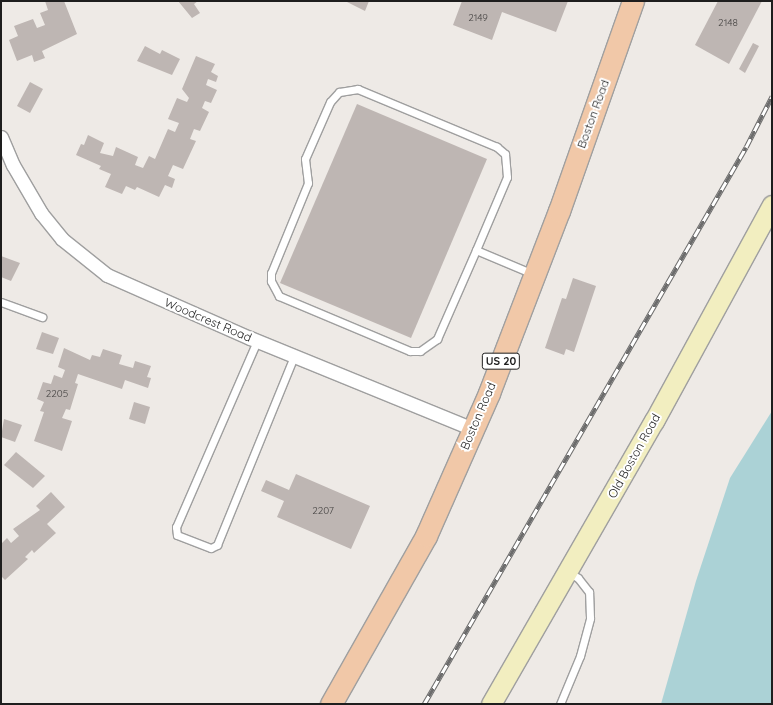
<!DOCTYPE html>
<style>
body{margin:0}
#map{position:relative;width:773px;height:705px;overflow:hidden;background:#eeeae6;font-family:Quicksand,sans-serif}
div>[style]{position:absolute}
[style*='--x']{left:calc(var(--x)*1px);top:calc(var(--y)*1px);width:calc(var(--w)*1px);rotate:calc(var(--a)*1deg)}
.water>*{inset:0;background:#abd2d6}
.building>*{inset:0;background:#beb6b3}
.roads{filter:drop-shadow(1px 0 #9f9f9f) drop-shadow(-1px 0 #9f9f9f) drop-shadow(0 1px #9f9f9f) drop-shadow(0 -1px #9f9f9f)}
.lane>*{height:7px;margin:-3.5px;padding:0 3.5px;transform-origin:3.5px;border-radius:3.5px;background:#fff}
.street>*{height:13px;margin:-6.5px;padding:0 6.5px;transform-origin:6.5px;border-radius:6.5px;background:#fff}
.secondary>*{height:19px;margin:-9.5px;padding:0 9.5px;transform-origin:9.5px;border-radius:9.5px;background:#f2eec0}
.primary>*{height:21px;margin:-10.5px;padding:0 10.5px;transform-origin:10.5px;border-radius:10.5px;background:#f1c8a8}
.rail>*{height:4.5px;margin-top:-2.25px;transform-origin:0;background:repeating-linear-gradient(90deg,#fff 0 9px,#6c6c6c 0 18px);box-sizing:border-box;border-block:1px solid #6c6c6c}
span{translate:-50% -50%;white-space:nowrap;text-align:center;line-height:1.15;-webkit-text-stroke:4px #fff;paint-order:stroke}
.number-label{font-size:10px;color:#464443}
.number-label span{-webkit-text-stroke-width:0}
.shield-label span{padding:1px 3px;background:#fff;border:1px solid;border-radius:3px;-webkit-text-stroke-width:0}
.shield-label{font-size:11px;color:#1e1e1e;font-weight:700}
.street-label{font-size:12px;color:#1e1e1e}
.frame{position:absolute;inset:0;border:2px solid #1e1e1e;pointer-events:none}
</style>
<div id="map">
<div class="water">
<i style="clip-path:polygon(772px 411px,772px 704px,661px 704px,696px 581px,730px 478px)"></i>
</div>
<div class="building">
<i style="clip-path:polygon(45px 1px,64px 1px,77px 34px,42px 51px,45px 58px,34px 62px,32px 55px,17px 61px,9px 40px,18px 36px,14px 26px,33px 19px,37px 28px,45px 25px,40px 13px,48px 10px)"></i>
<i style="clip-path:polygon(178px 1px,198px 1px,194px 4px,200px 13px,192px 18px)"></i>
<i style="clip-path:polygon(345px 1px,369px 1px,365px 11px)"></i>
<i style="clip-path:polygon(462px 1px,568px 1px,556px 32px,502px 12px,492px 40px,453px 25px)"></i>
<i style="clip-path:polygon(718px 1px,762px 1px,729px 64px,695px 45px)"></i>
<i style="clip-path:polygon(753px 43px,759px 46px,745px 73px,739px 69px)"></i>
<i style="clip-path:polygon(145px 46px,160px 54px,162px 50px,180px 59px,172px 75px,137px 61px)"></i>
<i style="clip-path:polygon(196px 56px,215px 64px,211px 72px,218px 76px,216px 82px,208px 79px,206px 85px,217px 90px,211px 103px,205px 101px,202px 108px,209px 112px,200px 131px,194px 129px,190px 139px,196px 141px,183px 169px,173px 165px,168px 176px,175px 179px,172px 188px,165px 185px,159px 197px,137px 187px,135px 190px,126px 186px,122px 194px,105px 187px,111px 174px,99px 169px,101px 166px,76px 155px,81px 144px,84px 145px,88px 135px,104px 143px,100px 153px,113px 156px,116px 147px,138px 157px,135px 165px,143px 168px,149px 156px,155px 159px,168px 129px,175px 132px,179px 123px,168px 119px,177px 98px,187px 102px,189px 98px,182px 89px)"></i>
<i style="clip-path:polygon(30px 82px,43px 89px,30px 113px,17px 106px)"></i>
<i style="clip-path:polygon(357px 104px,487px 159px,411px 338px,280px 283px)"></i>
<i style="clip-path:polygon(1px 256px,20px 263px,11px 281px,1px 277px)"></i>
<i style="clip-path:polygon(573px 278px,596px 286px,574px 352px,566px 349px,564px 355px,545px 348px,562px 298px,566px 299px)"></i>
<i style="clip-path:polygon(42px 332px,59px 338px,53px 354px,36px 349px)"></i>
<i style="clip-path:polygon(64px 348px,90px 360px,92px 355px,100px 357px,103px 349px,122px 355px,119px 364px,133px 368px,135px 361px,151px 366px,147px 377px,151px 378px,148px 388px,125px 380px,122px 389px,78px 374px,75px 383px,78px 384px,70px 410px,66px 409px,62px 418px,72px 421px,62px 451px,34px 441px,44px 412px,40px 411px,44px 402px,37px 399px,43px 382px,51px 384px,54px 375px,62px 378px,65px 370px,58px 367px)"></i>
<i style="clip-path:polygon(134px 402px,150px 407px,145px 424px,129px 419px)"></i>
<i style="clip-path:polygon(4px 419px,22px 425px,15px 442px,1px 437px)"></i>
<i style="clip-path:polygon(16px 452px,45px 476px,33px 488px,4px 465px)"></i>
<i style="clip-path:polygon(296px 474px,370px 506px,351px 549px,277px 517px,284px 501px,261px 491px,266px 480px,289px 490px)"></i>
<i style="clip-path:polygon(51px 492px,65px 507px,47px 524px,56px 533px,34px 553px,32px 550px,25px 557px,28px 559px,5px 580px,1px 576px,1px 544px,7px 538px,11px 543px,19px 536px,13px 529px,40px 510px,36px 506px)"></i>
</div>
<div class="roads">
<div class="lane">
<i style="--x:476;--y:250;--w:79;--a:-67"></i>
<i style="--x:507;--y:177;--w:23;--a:-95"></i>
<i style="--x:505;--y:154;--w:11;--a:-139"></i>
<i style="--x:497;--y:147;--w:151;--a:-157.4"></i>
<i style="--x:358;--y:89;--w:19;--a:171"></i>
<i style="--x:339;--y:92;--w:13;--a:132"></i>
<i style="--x:330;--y:102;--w:62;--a:113.7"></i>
<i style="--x:305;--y:159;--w:24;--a:83"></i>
<i style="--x:308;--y:183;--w:97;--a:112.3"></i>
<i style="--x:271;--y:273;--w:8;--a:90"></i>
<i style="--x:271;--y:281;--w:17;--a:62"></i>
<i style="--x:279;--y:296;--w:142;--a:22.8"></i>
<i style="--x:410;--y:351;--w:10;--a:0"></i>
<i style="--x:420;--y:351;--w:21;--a:-35"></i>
<i style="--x:437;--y:339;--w:97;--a:-66.3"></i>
<i style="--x:476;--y:250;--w:62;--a:22.8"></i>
<i style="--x:1;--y:302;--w:44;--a:20.1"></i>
<i style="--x:257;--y:341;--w:203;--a:113.5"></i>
<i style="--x:176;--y:527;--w:8;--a:83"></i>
<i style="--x:177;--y:535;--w:36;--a:21"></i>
<i style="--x:211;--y:548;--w:7;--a:-27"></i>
<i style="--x:217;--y:545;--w:204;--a:-67.8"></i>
<i style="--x:560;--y:704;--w:52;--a:-67.4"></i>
<i style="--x:580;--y:656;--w:39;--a:-75"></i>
<i style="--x:590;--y:618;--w:26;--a:-92"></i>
<i style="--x:589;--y:592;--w:18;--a:-128"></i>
<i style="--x:578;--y:578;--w:12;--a:-149"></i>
</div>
<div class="street">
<i style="--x:1;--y:137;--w:30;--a:67"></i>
<i style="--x:13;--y:165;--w:56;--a:59.7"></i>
<i style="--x:41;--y:213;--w:33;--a:51"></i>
<i style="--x:62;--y:239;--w:58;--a:38.7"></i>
<i style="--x:107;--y:275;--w:156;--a:23.8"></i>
<i style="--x:250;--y:338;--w:241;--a:22.2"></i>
</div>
<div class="secondary">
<i style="--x:491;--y:704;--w:327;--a:-60.1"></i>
<i style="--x:654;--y:421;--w:246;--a:-61.4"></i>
</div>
<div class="primary">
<i style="--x:331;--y:704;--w:193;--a:-60.5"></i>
<i style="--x:426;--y:536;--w:156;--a:-66.2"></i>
<i style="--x:489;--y:393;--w:195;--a:-69"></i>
<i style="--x:559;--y:211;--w:223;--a:-70.6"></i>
</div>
</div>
<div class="rail">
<i style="--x:424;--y:704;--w:643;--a:-59.97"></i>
<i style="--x:746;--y:147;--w:57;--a:-63"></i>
</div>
<div class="number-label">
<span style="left:478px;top:18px">2149</span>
<span style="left:728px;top:23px">2148</span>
<span style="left:57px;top:394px">2205</span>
<span style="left:323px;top:511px">2207</span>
</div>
<div class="shield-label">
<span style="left:501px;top:361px">US 20</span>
</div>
<div class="street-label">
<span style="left:593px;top:114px;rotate:-70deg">Boston Road</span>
<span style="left:208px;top:320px;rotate:23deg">Woodcrest Road</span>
<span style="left:478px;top:416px;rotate:-67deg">Boston Road</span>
<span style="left:634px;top:456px;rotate:-61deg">Old Boston Road</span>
</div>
<div class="frame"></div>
</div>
